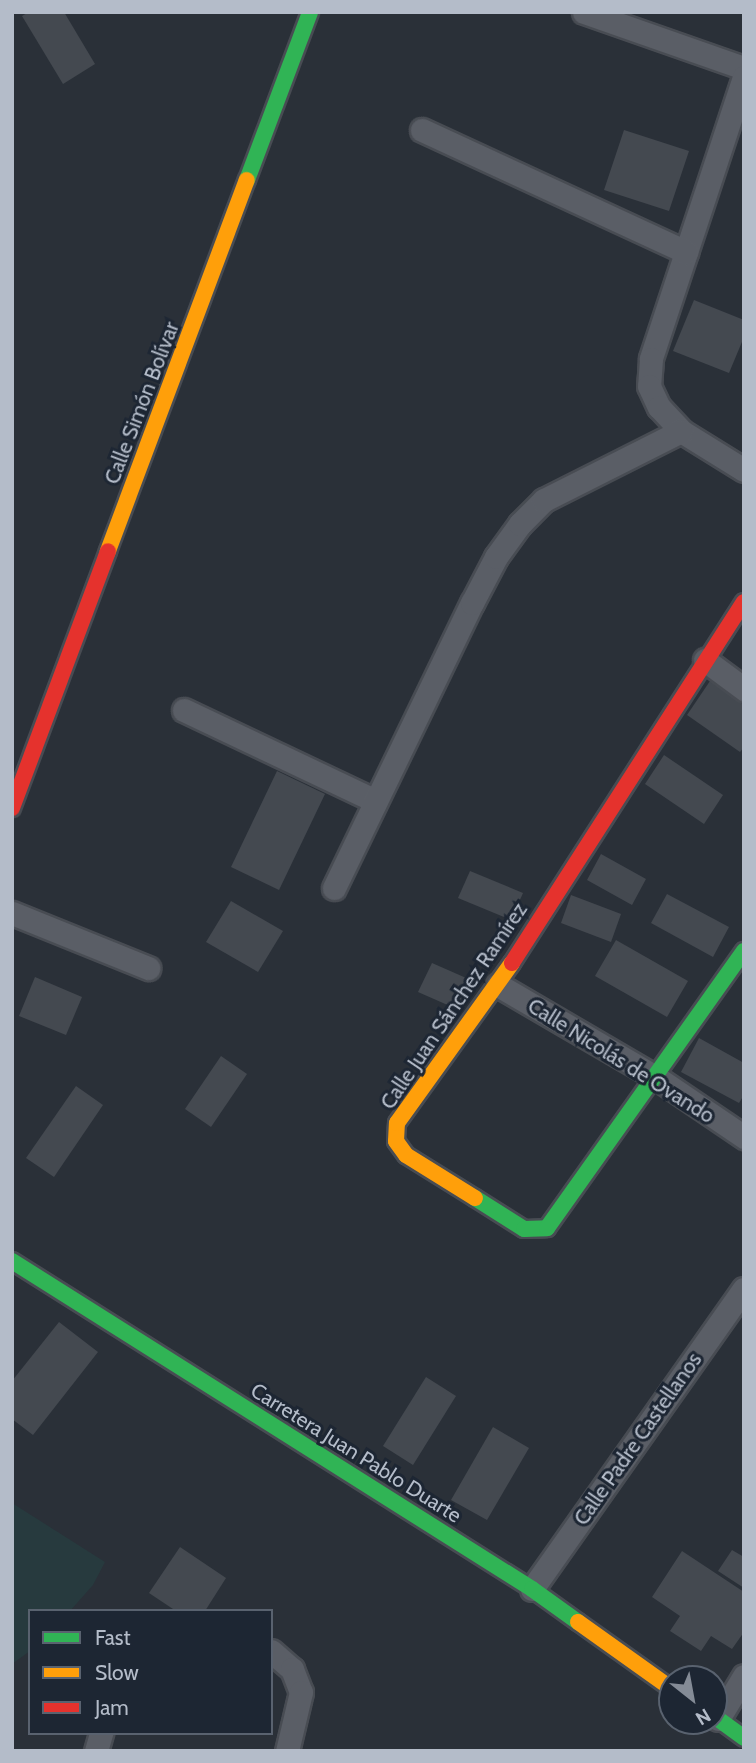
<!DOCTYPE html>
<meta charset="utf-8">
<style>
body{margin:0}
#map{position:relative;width:756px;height:1763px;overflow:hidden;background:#2a3038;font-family:Cabin,sans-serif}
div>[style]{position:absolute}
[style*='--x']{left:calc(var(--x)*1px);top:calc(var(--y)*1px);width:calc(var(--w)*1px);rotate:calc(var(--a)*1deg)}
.green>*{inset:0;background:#273a3e}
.building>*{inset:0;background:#444950}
.roads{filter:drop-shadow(2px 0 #484c53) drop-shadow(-2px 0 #484c53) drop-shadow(0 2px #484c53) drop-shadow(0 -2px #484c53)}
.street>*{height:23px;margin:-11.5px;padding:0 11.5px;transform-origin:11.5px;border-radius:11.5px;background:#5a5e66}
.fast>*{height:16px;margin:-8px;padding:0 8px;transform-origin:8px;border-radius:8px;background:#30b455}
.slow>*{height:16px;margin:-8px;padding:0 8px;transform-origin:8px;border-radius:8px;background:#ff9f0a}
.jam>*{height:16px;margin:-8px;padding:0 8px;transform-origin:8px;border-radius:8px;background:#e5322d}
span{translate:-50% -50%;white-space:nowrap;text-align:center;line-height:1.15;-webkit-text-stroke:6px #1d2633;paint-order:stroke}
.street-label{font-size:21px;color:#b4bcc9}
.frame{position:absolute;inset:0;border:14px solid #b4bcc9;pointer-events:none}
.legend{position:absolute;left:28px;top:1609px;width:245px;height:126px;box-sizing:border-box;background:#1d2633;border:2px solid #59626f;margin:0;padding:9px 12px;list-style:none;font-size:21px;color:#b4bcc9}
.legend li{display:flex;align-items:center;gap:14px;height:35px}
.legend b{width:35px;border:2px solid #59626f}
.north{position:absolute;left:658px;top:1665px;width:70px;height:70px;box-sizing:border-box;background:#1d2633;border:2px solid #59626f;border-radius:50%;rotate:149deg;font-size:19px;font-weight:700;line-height:28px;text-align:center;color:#b4bcc9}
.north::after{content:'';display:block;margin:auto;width:24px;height:32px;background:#848b96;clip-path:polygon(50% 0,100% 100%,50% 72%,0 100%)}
</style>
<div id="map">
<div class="green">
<i style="clip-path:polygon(12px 1503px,105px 1562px,93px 1585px,70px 1611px,30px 1611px,30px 1651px,12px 1664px)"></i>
</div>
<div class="building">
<i style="clip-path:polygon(29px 12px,64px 12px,95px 64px,63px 84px,22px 16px)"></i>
<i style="clip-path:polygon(624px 130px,689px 151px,669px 211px,604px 190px)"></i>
<i style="clip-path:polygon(694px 300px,744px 320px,744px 337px,729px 373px,673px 351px)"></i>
<i style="clip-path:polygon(710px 681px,744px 705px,744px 747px,740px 752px,687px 715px)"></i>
<i style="clip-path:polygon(664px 755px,723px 795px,704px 824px,645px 784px)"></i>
<i style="clip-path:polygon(277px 771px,325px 794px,279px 890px,231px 867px)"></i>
<i style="clip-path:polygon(601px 854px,646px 879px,632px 905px,587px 880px)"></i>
<i style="clip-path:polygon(470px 871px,523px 893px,511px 920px,458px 898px)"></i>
<i style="clip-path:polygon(667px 894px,729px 927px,713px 957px,651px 923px)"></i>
<i style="clip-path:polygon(571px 895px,621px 914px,611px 942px,561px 923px)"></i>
<i style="clip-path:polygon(231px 901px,283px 931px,258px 972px,206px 942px)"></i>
<i style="clip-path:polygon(616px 940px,688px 981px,667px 1017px,595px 976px)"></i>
<i style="clip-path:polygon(432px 963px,473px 981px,459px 1010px,418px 992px)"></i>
<i style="clip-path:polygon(35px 977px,82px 997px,66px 1035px,19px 1016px)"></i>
<i style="clip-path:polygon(699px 1038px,744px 1063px,744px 1095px,739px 1103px,681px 1072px)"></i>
<i style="clip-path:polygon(221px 1056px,247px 1074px,211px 1127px,185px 1109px)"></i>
<i style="clip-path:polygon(76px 1086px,103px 1105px,54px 1177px,26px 1158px)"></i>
<i style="clip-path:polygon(59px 1322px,98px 1352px,33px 1435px,12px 1419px,12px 1381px)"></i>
<i style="clip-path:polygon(426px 1377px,456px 1396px,413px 1465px,383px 1446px)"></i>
<i style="clip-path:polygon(493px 1427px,529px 1448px,487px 1520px,451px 1500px)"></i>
<i style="clip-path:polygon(180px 1547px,226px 1578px,205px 1611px,176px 1611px,149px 1593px)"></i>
<i style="clip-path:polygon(732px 1550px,744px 1557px,744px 1588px,718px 1571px)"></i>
<i style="clip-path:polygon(682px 1551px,744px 1592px,744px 1632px,732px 1649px,711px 1636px,701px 1651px,670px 1631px,680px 1616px,652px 1597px)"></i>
</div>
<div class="roads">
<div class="street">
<i style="--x:584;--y:12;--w:170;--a:19.3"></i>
<i style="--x:744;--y:77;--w:297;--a:108.3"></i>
<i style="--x:651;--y:359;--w:27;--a:94"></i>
<i style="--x:649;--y:386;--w:23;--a:65"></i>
<i style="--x:659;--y:407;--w:33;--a:47"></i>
<i style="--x:681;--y:431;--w:74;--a:31.8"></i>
<i style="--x:422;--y:130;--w:291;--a:24.8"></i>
<i style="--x:705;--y:660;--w:49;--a:36.6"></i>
<i style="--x:184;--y:710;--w:212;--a:25.4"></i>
<i style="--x:334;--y:888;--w:317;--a:-64.2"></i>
<i style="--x:472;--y:603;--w:52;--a:-62.4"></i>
<i style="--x:496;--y:557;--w:41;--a:-54"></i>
<i style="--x:520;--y:524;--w:34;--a:-45"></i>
<i style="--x:544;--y:500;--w:153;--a:-26.7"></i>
<i style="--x:12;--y:913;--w:147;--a:22"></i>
<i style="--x:498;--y:985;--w:181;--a:30.3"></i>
<i style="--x:654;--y:1076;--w:109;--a:34.1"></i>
<i style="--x:532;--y:1589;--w:367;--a:-54.8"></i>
<i style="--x:271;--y:1651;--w:28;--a:41"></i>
<i style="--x:292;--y:1669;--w:25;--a:69"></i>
<i style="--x:301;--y:1692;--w:61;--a:103.3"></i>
<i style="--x:718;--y:1719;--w:50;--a:-58.8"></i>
<i style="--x:96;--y:1751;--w:19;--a:-74"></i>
</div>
<div class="fast">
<i style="--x:247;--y:180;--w:179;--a:-69.4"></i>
<i style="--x:475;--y:1198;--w:58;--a:32.3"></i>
<i style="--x:524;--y:1229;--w:23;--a:-2"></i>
<i style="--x:547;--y:1228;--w:340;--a:-54.6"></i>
<i style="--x:12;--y:1261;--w:615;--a:32.24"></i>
<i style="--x:532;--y:1589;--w:57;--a:35.7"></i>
<i style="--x:714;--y:1716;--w:37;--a:36"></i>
</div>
<div class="slow">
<i style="--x:108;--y:551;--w:396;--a:-69.5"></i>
<i style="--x:475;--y:1198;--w:81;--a:-148.1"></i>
<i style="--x:406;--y:1155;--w:17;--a:-126"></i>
<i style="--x:396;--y:1141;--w:18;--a:-87"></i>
<i style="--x:397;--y:1123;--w:197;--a:-54.3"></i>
<i style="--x:578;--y:1622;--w:115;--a:35.5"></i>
</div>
<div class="jam">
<i style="--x:12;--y:808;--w:274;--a:-69.5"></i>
<i style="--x:512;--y:963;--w:429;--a:-57.3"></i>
</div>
</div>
<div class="street-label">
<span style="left:142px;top:403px;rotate:-69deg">Calle Simón Bolívar</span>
<span style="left:454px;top:1006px;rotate:-56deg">Calle Juan Sánchez Ramírez</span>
<span style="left:621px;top:1061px;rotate:32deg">Calle Nicolás de Ovando</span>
<span style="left:638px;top:1439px;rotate:-55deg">Calle Padre Castellanos</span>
<span style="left:356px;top:1453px;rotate:32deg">Carretera Juan Pablo Duarte</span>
</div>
<div class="frame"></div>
<ul class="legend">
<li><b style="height:9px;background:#30b455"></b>Fast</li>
<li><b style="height:9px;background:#ff9f0a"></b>Slow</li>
<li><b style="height:9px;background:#e5322d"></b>Jam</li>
</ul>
<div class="north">N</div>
</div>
